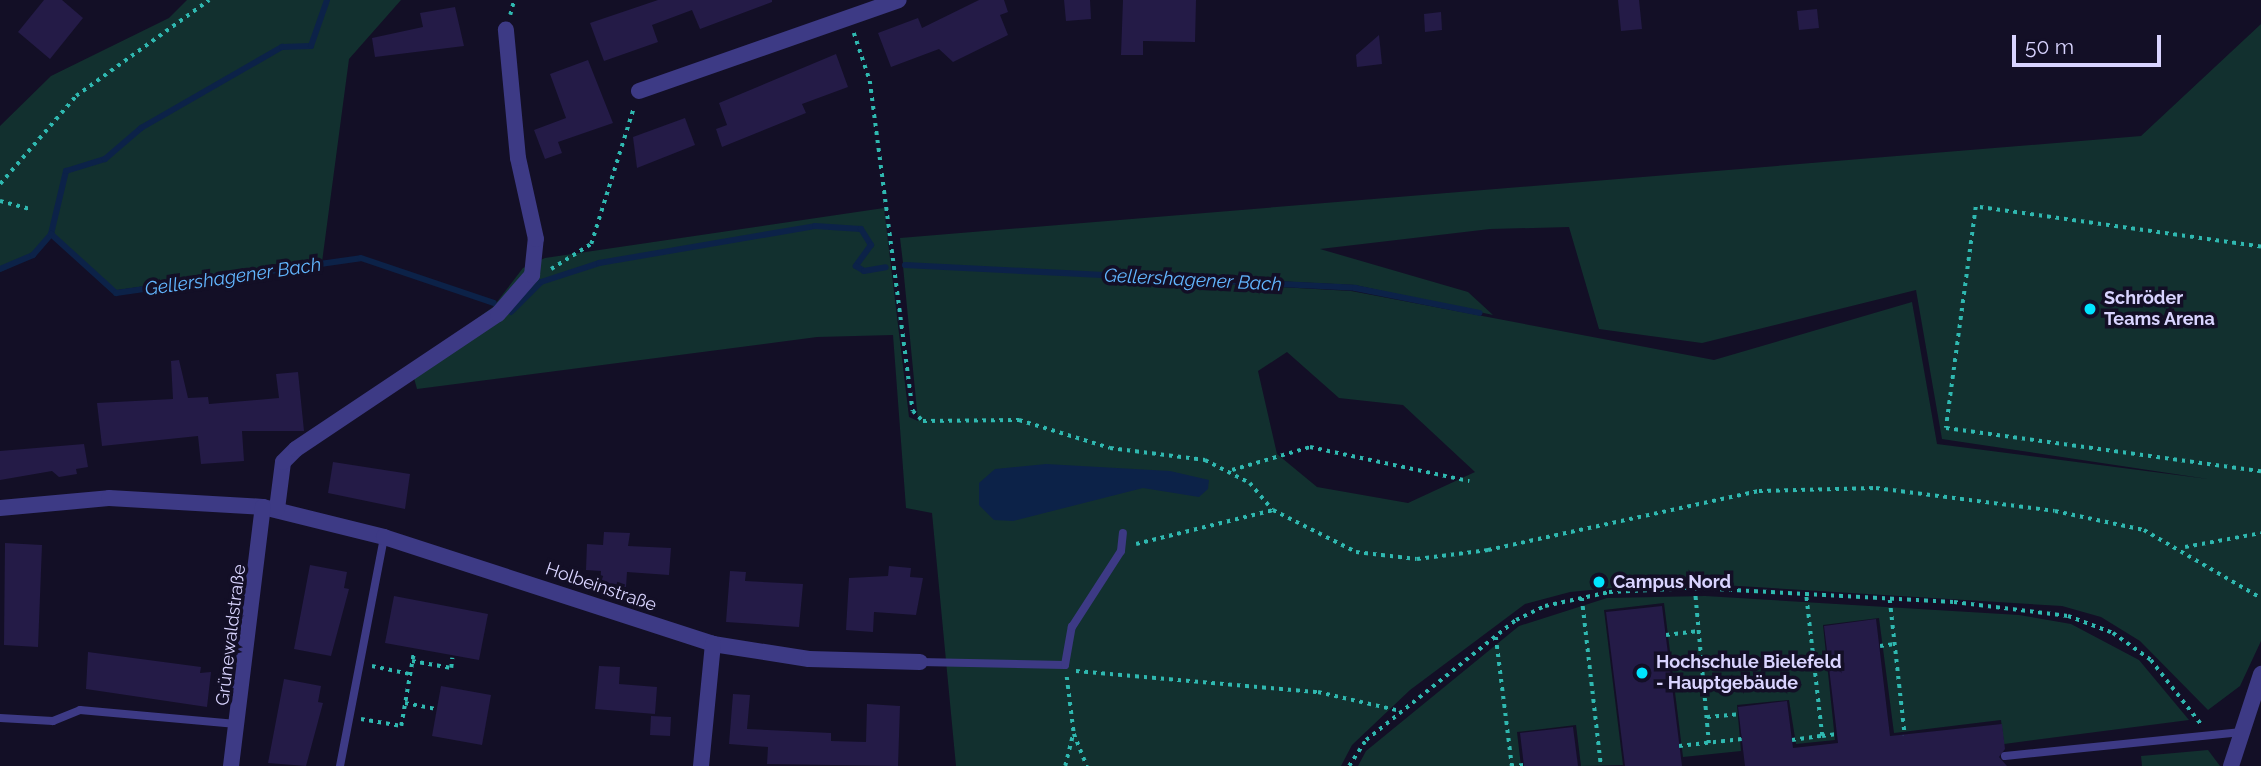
<!DOCTYPE html>
<meta charset="utf-8">
<style>
body{margin:0}
#map{position:relative;width:2261px;height:766px;overflow:hidden;background:#130f26;font-family:Raleway,sans-serif}
div>[style]{position:absolute}
[style*='--x']{left:calc(var(--x)*1px);top:calc(var(--y)*1px);width:calc(var(--w)*1px);rotate:calc(var(--a)*1deg)}
.green>*{inset:0;background:#12302f}
.water>*{inset:0;background:#0c2248}
.stream>*{height:6px;margin:-3px;padding:0 3px;transform-origin:3px;border-radius:3px;background:#0c2248}
.building>*{inset:0;background:#241b47}
.path>*{height:3.5px;margin-top:-1.75px;transform-origin:0;background:repeating-linear-gradient(90deg,#2fb8b0 0 3.5px,transparent 0 8.5px)}
.lane>*{height:8px;margin:-4px;padding:0 4px;transform-origin:4px;border-radius:4px;background:#3d3a85}
.street>*{height:16px;margin:-8px;padding:0 8px;transform-origin:8px;border-radius:8px;background:#3d3a85}
.dots>*{width:19px;height:19px;translate:-50% -50%;box-sizing:border-box;border:4px solid #130f26;border-radius:50%}
span{translate:-50% -50%;white-space:nowrap;text-align:center;line-height:1.15;-webkit-text-stroke:7px #130f26;paint-order:stroke}
.poi-label{font-size:18px;color:#d9d4ff;font-weight:700}
.left{translate:0 -50%;text-align:left}
.street-label{font-size:18px;color:#d9d4ff}
.water-label{font-size:19px;color:#62b6ff;font-style:italic}
.scale{position:absolute;left:2012px;top:35px;width:149px;height:32px;box-sizing:border-box;border:4px solid #d9d4ff;border-top:0;padding-left:9px;font-size:21px;line-height:24px;white-space:nowrap;color:#d9d4ff;-webkit-text-stroke:5px #130f26;paint-order:stroke}
</style>
<div id="map">
<div class="green">
<i style="clip-path:polygon(187px 0,401px 0,349px 59px,322px 262px,110px 291px,52px 237px,35px 256px,0 272px,0 126px,51px 76px,169px 18px)"></i>
<i style="clip-path:polygon(evenodd,2261px 24px,2261px 641px,2240px 686px,2208px 710px,2140px 641px,2101px 617px,2062px 606px,1673px 582px,1570px 592px,1525px 604px,1410px 690px,1352px 745px,1341px 766px,956px 766px,932px 513px,906px 508px,893px 335px,817px 337px,417px 389px,411px 367px,493px 307px,523px 268px,545px 258px,884px 208px,909px 417px,918px 421px,903px 266px,1351px 291px,1714px 360px,1912px 302px,1937px 444px,2208px 479px,1942px 439px,1916px 290px,1702px 343px,1599px 329px,1569px 227px,1490px 229px,1320px 249px,1468px 292px,1493px 315px,1355px 285px,903px 263px,900px 238px,2141px 136px,2261px 24px,1287px 352px,1339px 398px,1403px 405px,1475px 472px,1408px 503px,1317px 487px,1277px 454px,1258px 371px,1287px 352px)"></i>
<i style="clip-path:polygon(1705px 596px,2019px 615px,2071px 624px,2139px 660px,2189px 720px,2004px 744px,2001px 720px,1894px 733px,1879px 618px,1823px 625px,1835px 740px,1796px 744px,1789px 700px,1737px 705px,1741px 751px,1683px 757px,1664px 603px,1604px 610px,1623px 765px,1581px 766px,1576px 725px,1517px 732px,1521px 766px,1358px 766px,1366px 751px,1519px 626px,1607px 598px)"></i>
<i style="clip-path:polygon(2208px 750px,2220px 766px,2142px 766px,2141px 756px)"></i>
</div>
<div class="water">
<i style="clip-path:polygon(1046px 464px,1170px 471px,1209px 480px,1208px 489px,1199px 497px,1143px 488px,1013px 521px,994px 520px,979px 505px,979px 483px,995px 469px)"></i>
</div>
<div class="stream">
<i style="--x:51;--y:234;--w:65;--a:-76.6"></i>
<i style="--x:66;--y:171;--w:41;--a:-17.1"></i>
<i style="--x:105;--y:159;--w:48;--a:-40.7"></i>
<i style="--x:141;--y:128;--w:163;--a:-29.9"></i>
<i style="--x:282;--y:47;--w:29;--a:-2"></i>
<i style="--x:311;--y:46;--w:49;--a:-70.8"></i>
<i style="--x:905;--y:265;--w:451;--a:2.9"></i>
<i style="--x:1355;--y:288;--w:127;--a:11.3"></i>
<i style="--x:0;--y:269;--w:36;--a:-23"></i>
<i style="--x:33;--y:255;--w:28;--a:-49"></i>
<i style="--x:51;--y:234;--w:88;--a:42.2"></i>
<i style="--x:116;--y:293;--w:247;--a:-8.1"></i>
<i style="--x:361;--y:258;--w:140;--a:18.7"></i>
<i style="--x:511;--y:312;--w:42;--a:-45"></i>
<i style="--x:541;--y:282;--w:61;--a:-18.1"></i>
<i style="--x:599;--y:263;--w:219;--a:-9.7"></i>
<i style="--x:815;--y:226;--w:46;--a:3.7"></i>
<i style="--x:861;--y:229;--w:19;--a:58"></i>
<i style="--x:871;--y:245;--w:26;--a:126"></i>
<i style="--x:856;--y:266;--w:9;--a:32"></i>
<i style="--x:864;--y:271;--w:22;--a:-10"></i>
</div>
<div class="building">
<i style="clip-path:polygon(44px 0,62px 0,83px 18px,50px 59px,18px 32px)"></i>
<i style="clip-path:polygon(658px 0,772px 0,772px 2px,700px 29px,692px 10px,652px 25px,658px 42px,604px 61px,590px 23px)"></i>
<i style="clip-path:polygon(979px 0,1004px 0,1008px 12px,1000px 15px,1008px 35px,953px 62px,939px 49px,891px 67px,878px 33px,918px 18px,922px 28px)"></i>
<i style="clip-path:polygon(1064px 0,1090px 0,1091px 19px,1066px 21px)"></i>
<i style="clip-path:polygon(1123px 0,1196px 0,1195px 42px,1143px 41px,1143px 55px,1121px 55px)"></i>
<i style="clip-path:polygon(1618px 0,1639px 0,1642px 29px,1621px 31px)"></i>
<i style="clip-path:polygon(455px 7px,464px 46px,375px 57px,372px 38px,423px 27px,420px 13px)"></i>
<i style="clip-path:polygon(1817px 9px,1819px 28px,1799px 30px,1797px 11px)"></i>
<i style="clip-path:polygon(1441px 12px,1442px 30px,1425px 32px,1424px 14px)"></i>
<i style="clip-path:polygon(1379px 35px,1382px 64px,1357px 67px,1356px 55px)"></i>
<i style="clip-path:polygon(836px 54px,848px 87px,802px 104px,806px 113px,722px 147px,716px 129px,727px 125px,719px 103px)"></i>
<i style="clip-path:polygon(588px 60px,613px 123px,558px 142px,562px 153px,545px 159px,534px 130px,566px 118px,550px 74px)"></i>
<i style="clip-path:polygon(685px 118px,695px 145px,637px 168px,633px 137px)"></i>
<i style="clip-path:polygon(179px 360px,188px 398px,208px 397px,209px 404px,279px 398px,276px 374px,298px 372px,304px 431px,242px 431px,244px 461px,201px 464px,198px 436px,102px 446px,97px 403px,173px 399px,171px 361px)"></i>
<i style="clip-path:polygon(84px 444px,88px 467px,76px 469px,77px 474px,59px 477px,52px 471px,0 480px,0 451px)"></i>
<i style="clip-path:polygon(333px 462px,410px 474px,405px 509px,328px 493px)"></i>
<i style="clip-path:polygon(604px 532px,630px 533px,628px 546px,671px 548px,669px 575px,627px 572px,626px 587px,600px 585px,601px 571px,586px 570px,587px 544px,603px 545px)"></i>
<i style="clip-path:polygon(5px 543px,42px 545px,38px 647px,4px 645px)"></i>
<i style="clip-path:polygon(310px 565px,347px 572px,344px 588px,349px 589px,331px 656px,294px 649px)"></i>
<i style="clip-path:polygon(889px 566px,911px 568px,910px 577px,923px 578px,916px 615px,874px 612px,873px 632px,846px 630px,849px 578px,888px 576px)"></i>
<i style="clip-path:polygon(730px 571px,746px 572px,745px 581px,803px 584px,799px 627px,726px 622px)"></i>
<i style="clip-path:polygon(394px 596px,488px 614px,479px 660px,385px 643px)"></i>
<i style="clip-path:polygon(1662px 606px,1682px 766px,1625px 766px,1606px 612px)"></i>
<i style="clip-path:polygon(1876px 619px,1890px 736px,2002px 724px,2005px 749px,1999px 757px,2007px 766px,1745px 766px,1738px 707px,1787px 701px,1793px 748px,1838px 743px,1824px 626px)"></i>
<i style="clip-path:polygon(88px 652px,201px 667px,200px 673px,211px 672px,207px 707px,86px 689px)"></i>
<i style="clip-path:polygon(599px 666px,620px 667px,619px 684px,657px 687px,655px 714px,595px 709px)"></i>
<i style="clip-path:polygon(284px 679px,321px 686px,318px 702px,323px 703px,306px 766px,268px 763px)"></i>
<i style="clip-path:polygon(441px 686px,491px 695px,482px 745px,432px 736px)"></i>
<i style="clip-path:polygon(733px 694px,750px 695px,747px 729px,831px 733px,831px 741px,866px 742px,867px 704px,900px 706px,898px 766px,767px 764px,768px 747px,729px 744px)"></i>
<i style="clip-path:polygon(651px 716px,671px 717px,670px 736px,650px 735px)"></i>
<i style="clip-path:polygon(1573px 727px,1578px 766px,1524px 766px,1520px 733px)"></i>
</div>
<div class="path">
<i style="--x:510;--y:15;--w:16;--a:-75"></i>
<i style="--x:854;--y:33;--w:51;--a:71.6"></i>
<i style="--x:870;--y:81;--w:333;--a:82.6"></i>
<i style="--x:913;--y:411;--w:14;--a:45"></i>
<i style="--x:923;--y:421;--w:96;--a:-0.6"></i>
<i style="--x:1019;--y:420;--w:95;--a:17.1"></i>
<i style="--x:1110;--y:448;--w:96;--a:7.2"></i>
<i style="--x:1205;--y:460;--w:51;--a:27.1"></i>
<i style="--x:1250;--y:483;--w:35;--a:50"></i>
<i style="--x:0;--y:184;--w:116;--a:-49.2"></i>
<i style="--x:76;--y:96;--w:164;--a:-35.8"></i>
<i style="--x:0;--y:201;--w:30;--a:15"></i>
<i style="--x:2261;--y:247;--w:288;--a:-172"></i>
<i style="--x:1976;--y:207;--w:223;--a:97.7"></i>
<i style="--x:1946;--y:428;--w:318;--a:7.8"></i>
<i style="--x:551;--y:269;--w:47;--a:-32"></i>
<i style="--x:591;--y:244;--w:144;--a:-72.6"></i>
<i style="--x:1232;--y:470;--w:81;--a:-16.4"></i>
<i style="--x:1310;--y:447;--w:163;--a:12.1"></i>
<i style="--x:1136;--y:544;--w:141;--a:-13.9"></i>
<i style="--x:1273;--y:510;--w:93;--a:26.8"></i>
<i style="--x:1356;--y:552;--w:61;--a:6.5"></i>
<i style="--x:1417;--y:559;--w:72;--a:-7.2"></i>
<i style="--x:1488;--y:550;--w:277;--a:-12.3"></i>
<i style="--x:1759;--y:491;--w:117;--a:-1.5"></i>
<i style="--x:1876;--y:488;--w:180;--a:7.3"></i>
<i style="--x:2055;--y:511;--w:91;--a:12.1"></i>
<i style="--x:2144;--y:530;--w:135;--a:30.2"></i>
<i style="--x:2185;--y:547;--w:77;--a:-10.4"></i>
<i style="--x:1695;--y:588;--w:156;--a:84.8"></i>
<i style="--x:1582;--y:598;--w:169;--a:83.5"></i>
<i style="--x:1890;--y:600;--w:136;--a:83.7"></i>
<i style="--x:1666;--y:635;--w:31;--a:-7"></i>
<i style="--x:1496;--y:637;--w:130;--a:82.9"></i>
<i style="--x:1880;--y:646;--w:15;--a:-8"></i>
<i style="--x:412;--y:661;--w:40;--a:10"></i>
<i style="--x:451;--y:668;--w:10;--a:-84"></i>
<i style="--x:372;--y:666;--w:38;--a:12"></i>
<i style="--x:1076;--y:671;--w:243;--a:5"></i>
<i style="--x:1318;--y:692;--w:84;--a:13"></i>
<i style="--x:1067;--y:677;--w:57;--a:83"></i>
<i style="--x:1074;--y:734;--w:35;--a:68"></i>
<i style="--x:405;--y:703;--w:31;--a:11"></i>
<i style="--x:1707;--y:717;--w:32;--a:-5"></i>
<i style="--x:361;--y:719;--w:41;--a:9.9"></i>
<i style="--x:401;--y:726;--w:76;--a:-80.2"></i>
<i style="--x:1822;--y:736;--w:15;--a:-8"></i>
<i style="--x:1792;--y:740;--w:30;--a:-8"></i>
<i style="--x:1822;--y:736;--w:141;--a:-96.5"></i>
<i style="--x:1679;--y:746;--w:63;--a:-6.3"></i>
<i style="--x:1065;--y:766;--w:33;--a:-76"></i>
<i style="--x:1349;--y:766;--w:31;--a:-57"></i>
<i style="--x:1366;--y:740;--w:192;--a:-38.7"></i>
<i style="--x:1516;--y:620;--w:32;--a:-26"></i>
<i style="--x:1545;--y:606;--w:66;--a:-12.3"></i>
<i style="--x:1609;--y:592;--w:86;--a:-2.7"></i>
<i style="--x:1695;--y:588;--w:259;--a:3.1"></i>
<i style="--x:1954;--y:602;--w:115;--a:7"></i>
<i style="--x:2068;--y:616;--w:48;--a:20.7"></i>
<i style="--x:2113;--y:633;--w:47;--a:35.4"></i>
<i style="--x:2151;--y:660;--w:81;--a:52"></i>
<i style="--x:1511;--y:766;--w:13;--a:-4"></i>
</div>
<div class="lane">
<i style="--x:920;--y:662;--w:145;--a:1.2"></i>
<i style="--x:1065;--y:665;--w:39;--a:-80"></i>
<i style="--x:1072;--y:627;--w:90;--a:-57.2"></i>
<i style="--x:1121;--y:551;--w:18;--a:-84"></i>
<i style="--x:0;--y:718;--w:53;--a:3.2"></i>
<i style="--x:53;--y:721;--w:29;--a:-22"></i>
<i style="--x:80;--y:710;--w:157;--a:5.1"></i>
<i style="--x:2005;--y:756;--w:238;--a:-5.8"></i>
<i style="--x:340;--y:766;--w:233;--a:-79.1"></i>
</div>
<div class="street">
<i style="--x:639;--y:91;--w:275;--a:-19.3"></i>
<i style="--x:0;--y:508;--w:109;--a:-5.2"></i>
<i style="--x:109;--y:498;--w:154;--a:3.3"></i>
<i style="--x:263;--y:507;--w:125;--a:13.9"></i>
<i style="--x:384;--y:537;--w:346;--a:18"></i>
<i style="--x:713;--y:644;--w:97;--a:8.9"></i>
<i style="--x:809;--y:659;--w:111;--a:1.5"></i>
<i style="--x:277;--y:509;--w:47;--a:-82.7"></i>
<i style="--x:283;--y:462;--w:18;--a:-45"></i>
<i style="--x:296;--y:449;--w:243;--a:-33.8"></i>
<i style="--x:498;--y:314;--w:52;--a:-48.9"></i>
<i style="--x:532;--y:275;--w:36;--a:-84"></i>
<i style="--x:536;--y:239;--w:83;--a:-102.5"></i>
<i style="--x:518;--y:158;--w:129;--a:-95.4"></i>
<i style="--x:231;--y:766;--w:261;--a:-83"></i>
<i style="--x:701;--y:766;--w:123;--a:-84.4"></i>
<i style="--x:2231;--y:766;--w:97;--a:-71.9"></i>
</div>
<div class="dots">
<i style="left:2090px;top:309px;background:#00e5ff"></i>
<i style="left:1599px;top:582px;background:#00e5ff"></i>
<i style="left:1642px;top:673px;background:#00e5ff"></i>
</div>
<div class="poi-label">
<span class="left" style="left:2104px;top:309px">Schröder<br>Teams Arena</span>
<span class="left" style="left:1613px;top:582px">Campus Nord</span>
<span class="left" style="left:1656px;top:673px">Hochschule Bielefeld<br>- Hauptgebäude</span>
</div>
<div class="street-label">
<span style="left:601px;top:587px;rotate:19deg">Holbeinstraße</span>
<span style="left:231px;top:635px;rotate:-83deg">Grünewaldstraße</span>
</div>
<div class="water-label">
<span style="left:233px;top:277px;rotate:-8deg">Gellershagener Bach</span>
<span style="left:1193px;top:280px;rotate:3deg">Gellershagener Bach</span>
</div>
<div class="scale">50 m</div>
</div>
